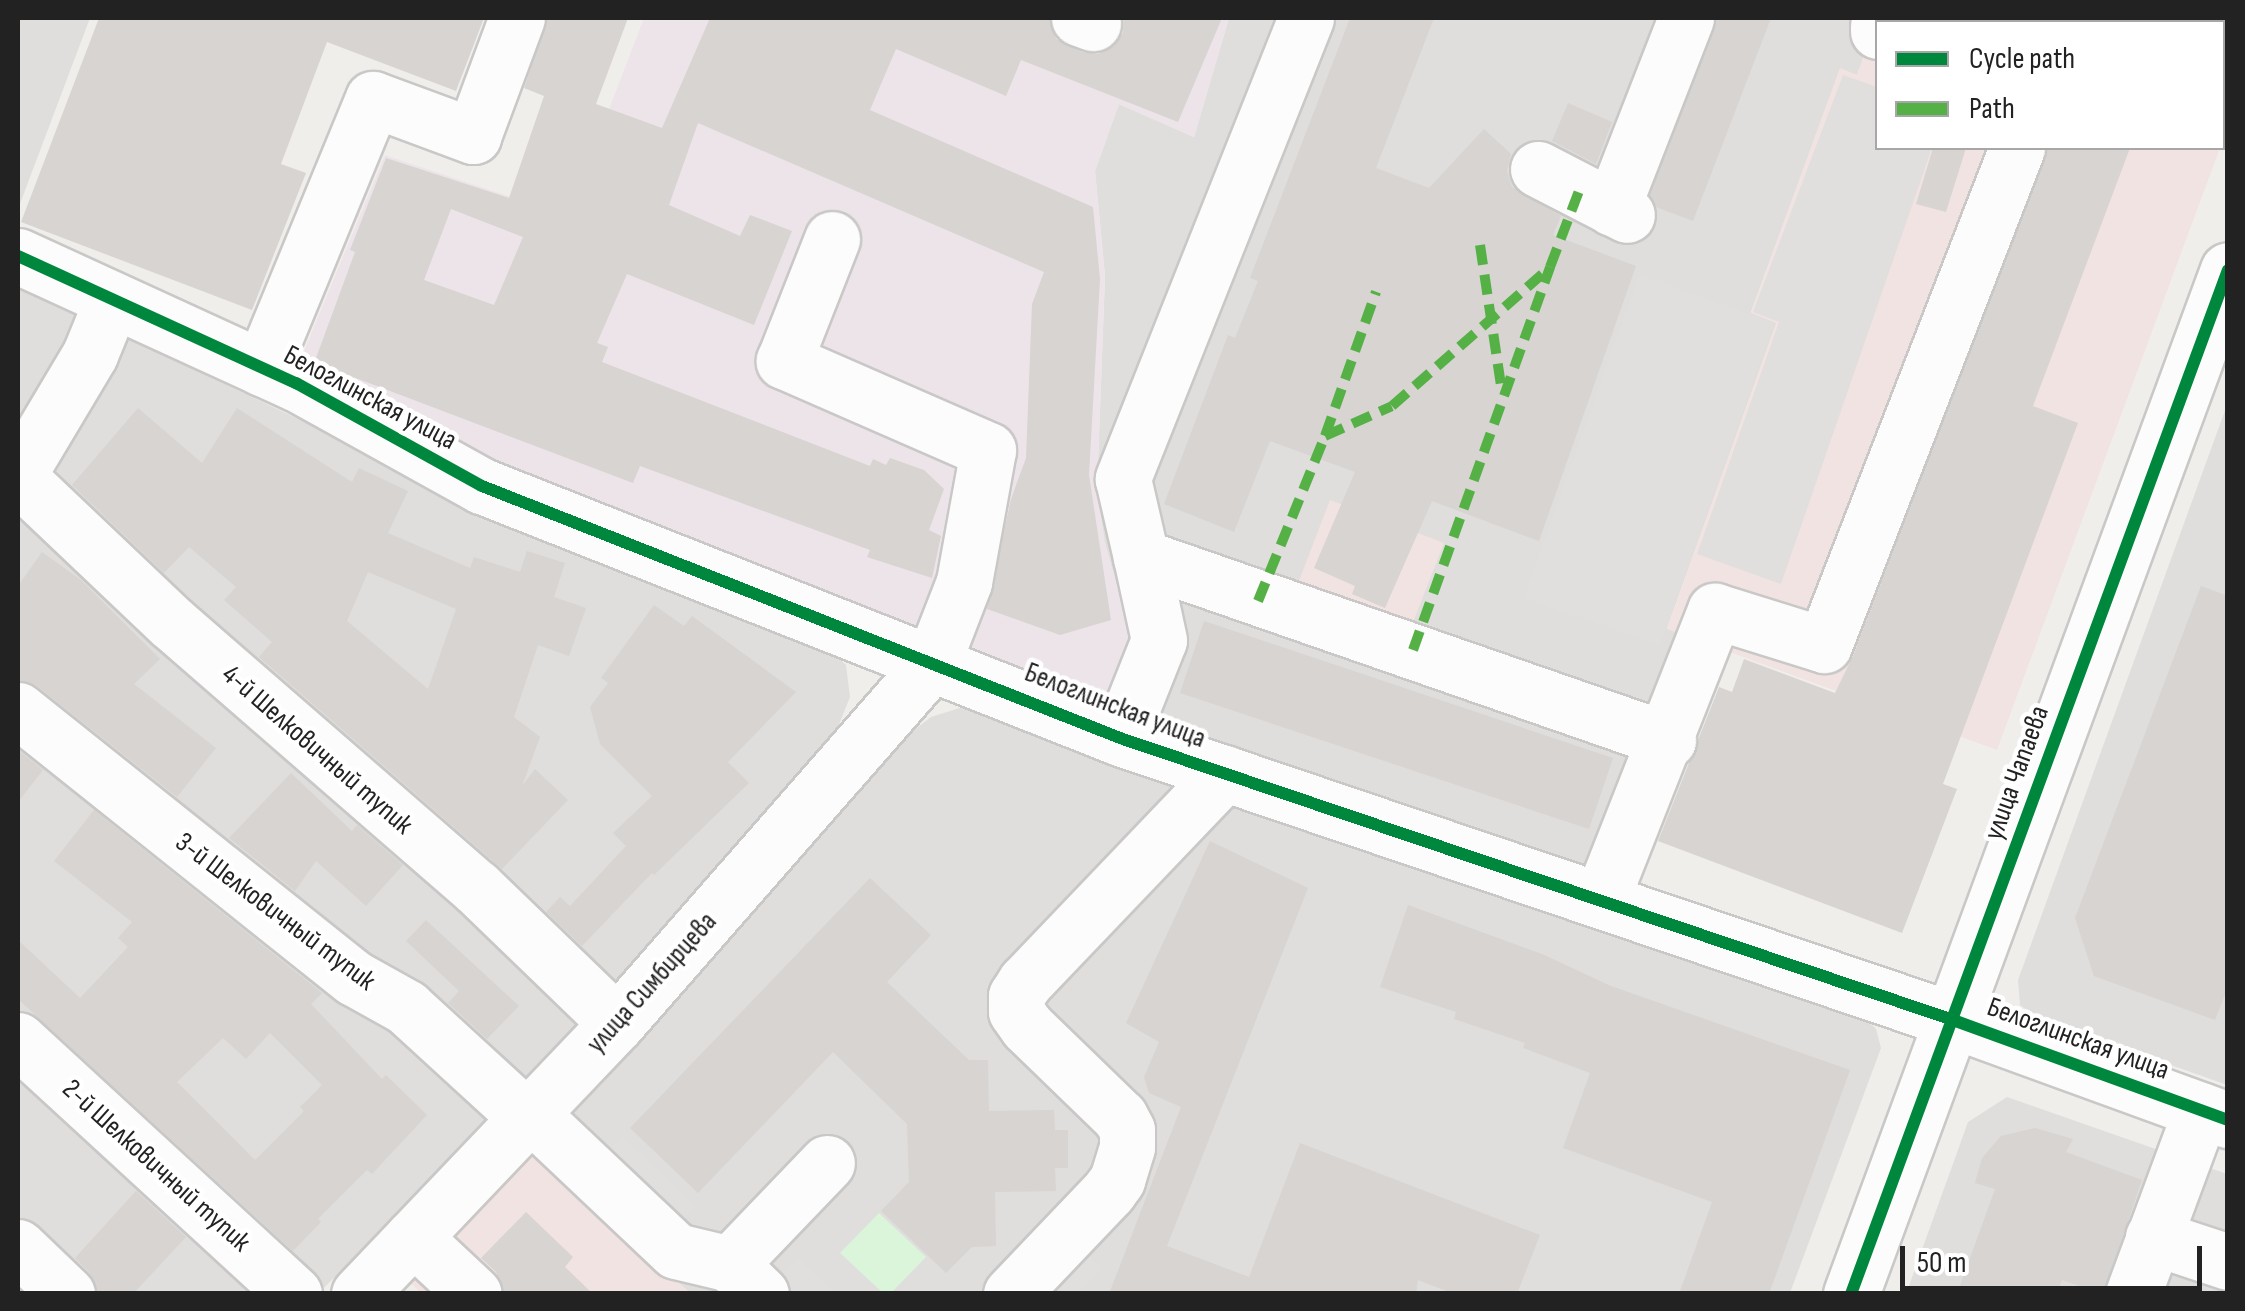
<!DOCTYPE html>
<meta charset="utf-8">
<style>
body{margin:0}
#map{position:relative;width:2245px;height:1311px;overflow:hidden;background:#f0eeeb;font-family:"Sofia Sans Condensed",sans-serif}
div>[style]{position:absolute}
[style*='--x']{left:calc(var(--x)*1px);top:calc(var(--y)*1px);width:calc(var(--w)*1px);rotate:calc(var(--a)*1deg)}
.residential>*{inset:0;background:#dfdedc}
.commercial>*{inset:0;background:#f1e3e1}
.industrial>*{inset:0;background:#ede4e9}
.park>*{inset:0;background:#daf5da}
.parking>*{inset:0;background:#e0dfde}
.building>*{inset:0;background:#d7d4d2}
.roads{filter:drop-shadow(2px 0 #c9c8c7) drop-shadow(-2px 0 #c9c8c7) drop-shadow(0 2px #c9c8c7) drop-shadow(0 -2px #c9c8c7)}
.minor>*{height:55px;margin:-27.5px;padding:0 27.5px;transform-origin:27.5px;border-radius:27.5px;background:#fdfcfc}
.quiet>*{height:10px;margin-top:-5px;transform-origin:0;background:repeating-linear-gradient(90deg,#55b145 0 20px,transparent 0 30px)}
.cycleway>*{height:12px;margin:-6px;padding:0 6px;transform-origin:6px;border-radius:6px;background:#00873e}
span{translate:-50% -50%;white-space:nowrap;text-align:center;line-height:1.15;-webkit-text-stroke:9px #fff;paint-order:stroke}
.street-label{font-size:28px;color:#222}
.frame{position:absolute;inset:0;border:20px solid #222;pointer-events:none}
.legend{position:absolute;left:1875px;top:20px;width:350px;height:130px;box-sizing:border-box;background:#fff;border:2px solid #a7a7a7;margin:0;padding:12px 18px;list-style:none;font-size:30px;color:#222}
.legend li{display:flex;align-items:center;gap:20px;height:50px}
.legend b{width:50px;border:2px solid #a7a7a7}
.scale{position:absolute;left:1900px;top:1246px;width:302px;height:45px;box-sizing:border-box;border:5px solid #222;border-top:0;padding-left:12px;font-size:30px;line-height:35px;white-space:nowrap;color:#222;-webkit-text-stroke:8px #fff;paint-order:stroke}
</style>
<div id="map">
<div class="residential">
<i style="clip-path:polygon(18px 18px,90px 18px,18px 209px)"></i>
<i style="clip-path:polygon(1229px 18px,1878px 18px,1857px 75px,1840px 69px,1751px 312px,1777px 322px,1667px 628px,1707px 643px,1625px 869px,1574px 867px,1124px 713px,1097px 490px,1105px 276px,1095px 171px,1119px 104px,1194px 137px)"></i>
<i style="clip-path:polygon(18px 286px,471px 501px,825px 646px,846px 665px,850px 697px,836px 732px,810px 767px,496px 1112px,319px 1293px,18px 1293px)"></i>
<i style="clip-path:polygon(2227px 405px,2227px 1085px,2036px 1017px,2020px 1005px,2018px 980px)"></i>
<i style="clip-path:polygon(963px 707px,993px 707px,1859px 1012px,1876px 1029px,1881px 1048px,1790px 1293px,690px 1293px,532px 1147px,904px 738px,931px 717px)"></i>
<i style="clip-path:polygon(2007px 1097px,2227px 1174px,2227px 1293px,1906px 1294px,1968px 1122px)"></i>
</div>
<div class="commercial">
<i style="clip-path:polygon(1878px 18px,2227px 18px,2228px 127px,2223px 141px,2222px 22px,1878px 22px,1878px 148px,2220px 148px,1997px 750px,1667px 629px,1776px 323px,1751px 313px,1840px 68px,1857px 75px)"></i>
<i style="clip-path:polygon(1330px 500px,1444px 543px,1408px 635px,1294px 594px)"></i>
<i style="clip-path:polygon(531px 1147px,690px 1293px,421px 1293px,406px 1279px)"></i>
</div>
<div class="industrial">
<i style="clip-path:polygon(644px 18px,1090px 18px,1138px 38px,1147px 18px,1229px 18px,1194px 137px,1119px 104px,1095px 171px,1105px 276px,1097px 490px,1105px 542px,1141px 671px,1124px 713px,489px 474px,295px 373px,385px 155px,568px 216px)"></i>
</div>
<div class="park">
<i style="clip-path:polygon(879px 1213px,926px 1257px,891px 1293px,883px 1293px,840px 1253px)"></i>
</div>
<div class="parking">
<i style="clip-path:polygon(1843px 75px,1877px 87px,1878px 148px,1932px 148px,1781px 584px,1697px 554px,1779px 322px,1753px 312px)"></i>
<i style="clip-path:polygon(1639px 275px,1774px 323px,1660px 645px,1524px 598px)"></i>
<i style="clip-path:polygon(622px 1136px,696px 1206px,677px 1226px,604px 1156px)"></i>
<i style="clip-path:polygon(1082px 1250px,1101px 1269px,1078px 1293px,1040px 1294px)"></i>
<i style="clip-path:polygon(798px 1258px,835px 1293px,795px 1293px,779px 1278px)"></i>
</div>
<div class="building">
<i style="clip-path:polygon(99px 18px,484px 18px,456px 91px,327px 42px,281px 164px,306px 173px,252px 310px,21px 222px)"></i>
<i style="clip-path:polygon(evenodd,548px 18px,628px 18px,596px 104px,662px 128px,710px 18px,1049px 18px,1056px 39px,1082px 52px,1098px 54px,1114px 46px,1123px 33px,1124px 18px,1222px 18px,1178px 122px,1021px 60px,1006px 96px,896px 49px,870px 110px,1093px 207px,1100px 279px,1089px 475px,1111px 620px,1060px 635px,987px 609px,1011px 499px,1026px 458px,1032px 304px,1044px 272px,698px 123px,669px 205px,740px 236px,750px 215px,792px 231px,754px 325px,627px 274px,597px 343px,608px 347px,602px 362px,870px 466px,873px 459px,886px 465px,890px 458px,924px 470px,944px 489px,929px 530px,941px 536px,932px 578px,867px 557px,870px 550px,640px 466px,633px 483px,340px 372px,316px 358px,355px 252px,350px 250px,386px 158px,509px 198px,544px 96px,524px 88px,548px 18px,451px 209px,523px 237px,494px 305px,424px 280px,451px 209px)"></i>
<i style="clip-path:polygon(1350px 18px,1434px 18px,1376px 168px,1429px 188px,1484px 129px,1511px 154px,1507px 171px,1512px 187px,1561px 216px,1553px 235px,1636px 266px,1539px 541px,1432px 501px,1385px 608px,1352px 594px,1355px 586px,1314px 568px,1355px 472px,1270px 441px,1234px 532px,1164px 504px,1228px 335px,1235px 338px,1258px 281px,1250px 278px)"></i>
<i style="clip-path:polygon(1717px 18px,1771px 18px,1693px 221px,1656px 207px,1650px 195px)"></i>
<i style="clip-path:polygon(1568px 103px,1612px 122px,1596px 164px,1552px 141px)"></i>
<i style="clip-path:polygon(1933px 148px,1966px 148px,1946px 212px,1916px 204px)"></i>
<i style="clip-path:polygon(2048px 148px,2130px 148px,2033px 406px,2078px 423px,1943px 784px,1957px 789px,1902px 933px,1658px 841px,1719px 687px,1732px 692px,1744px 659px,1835px 693px,1853px 656px)"></i>
<i style="clip-path:polygon(evenodd,138px 408px,202px 463px,237px 408px,352px 482px,359px 468px,408px 491px,388px 533px,470px 568px,474px 557px,520px 572px,527px 551px,565px 563px,554px 597px,586px 608px,569px 656px,538px 645px,514px 717px,540px 737px,522px 786px,535px 769px,568px 800px,502px 869px,259px 657px,272px 642px,224px 600px,236px 587px,189px 547px,164px 573px,72px 485px,138px 408px,368px 572px,456px 609px,428px 689px,347px 621px,368px 572px)"></i>
<i style="clip-path:polygon(42px 552px,81px 580px,160px 659px,134px 684px,216px 748px,177px 797px,37px 686px,18px 680px,18px 586px)"></i>
<i style="clip-path:polygon(2201px 586px,2228px 596px,2228px 987px,2215px 1020px,2094px 976px,2075px 918px)"></i>
<i style="clip-path:polygon(654px 605px,684px 626px,692px 616px,796px 692px,728px 762px,749px 783px,654px 875px,652px 873px,582px 946px,546px 912px,560px 897px,570px 906px,626px 846px,613px 833px,652px 796px,600px 744px,590px 707px,608px 683px,601px 678px)"></i>
<i style="clip-path:polygon(1204px 621px,1613px 758px,1589px 829px,1180px 693px)"></i>
<i style="clip-path:polygon(18px 750px,43px 770px,18px 802px)"></i>
<i style="clip-path:polygon(291px 773px,352px 831px,357px 825px,403px 865px,366px 906px,316px 861px,295px 891px,229px 838px)"></i>
<i style="clip-path:polygon(evenodd,94px 810px,322px 993px,311px 1004px,382px 1079px,386px 1075px,427px 1115px,372px 1174px,367px 1170px,318px 1219px,321px 1222px,293px 1251px,18px 999px,18px 940px,80px 998px,128px 947px,118px 938px,132px 922px,54px 861px,94px 810px,270px 1033px,322px 1085px,300px 1107px,304px 1111px,255px 1160px,177px 1082px,223px 1038px,246px 1059px,270px 1033px)"></i>
<i style="clip-path:polygon(1210px 841px,1308px 888px,1167px 1246px,1249px 1277px,1300px 1143px,1540px 1235px,1517px 1294px,1454px 1294px,1418px 1280px,1416px 1294px,1109px 1294px,1181px 1107px,1149px 1093px,1144px 1077px,1159px 1042px,1126px 1023px)"></i>
<i style="clip-path:polygon(870px 878px,931px 935px,887px 982px,969px 1060px,988px 1060px,989px 1111px,1054px 1110px,1055px 1130px,1068px 1130px,1068px 1168px,1055px 1168px,1056px 1191px,995px 1192px,996px 1246px,972px 1247px,946px 1273px,881px 1211px,909px 1182px,907px 1124px,833px 1052px,698px 1193px,630px 1128px)"></i>
<i style="clip-path:polygon(1408px 905px,1542px 954px,1611px 986px,1850px 1070px,1769px 1294px,1679px 1294px,1712px 1202px,1563px 1148px,1590px 1073px,1523px 1048px,1525px 1043px,1454px 1019px,1456px 1012px,1380px 987px)"></i>
<i style="clip-path:polygon(426px 920px,519px 1006px,487px 1039px,448px 1003px,459px 991px,406px 941px)"></i>
<i style="clip-path:polygon(2035px 1128px,2073px 1139px,2066px 1152px,2142px 1180px,2103px 1294px,2062px 1280px,2057px 1294px,1957px 1294px,1995px 1189px,1975px 1183px,1982px 1158px,2001px 1136px)"></i>
<i style="clip-path:polygon(136px 1191px,186px 1237px,133px 1294px,97px 1294px,89px 1272px,75px 1258px)"></i>
<i style="clip-path:polygon(526px 1212px,573px 1257px,565px 1267px,593px 1294px,504px 1294px,496px 1272px,481px 1258px)"></i>
</div>
<div class="roads">
<div class="minor">
<i style="--x:1079;--y:18;--w:15;--a:20"></i>
<i style="--x:1306;--y:18;--w:496;--a:111.7"></i>
<i style="--x:1123;--y:479;--w:80;--a:77"></i>
<i style="--x:1141;--y:557;--w:558;--a:19.15"></i>
<i style="--x:1878;--y:26;--w:5;--a:90"></i>
<i style="--x:1538;--y:169;--w:100;--a:27.3"></i>
<i style="--x:1612;--y:208;--w:204;--a:-68.7"></i>
<i style="--x:18;--y:256;--w:306;--a:24.6"></i>
<i style="--x:296;--y:383;--w:213;--a:29"></i>
<i style="--x:482;--y:486;--w:686;--a:21.55"></i>
<i style="--x:1120;--y:738;--w:879;--a:18.7"></i>
<i style="--x:1953;--y:1020;--w:293;--a:20"></i>
<i style="--x:262;--y:368;--w:291;--a:-67.6"></i>
<i style="--x:373;--y:99;--w:107;--a:20.3"></i>
<i style="--x:473;--y:136;--w:126;--a:-69.6"></i>
<i style="--x:18;--y:475;--w:141;--a:-59.2"></i>
<i style="--x:90;--y:354;--w:58;--a:-67.8"></i>
<i style="--x:18;--y:477;--w:212;--a:43.5"></i>
<i style="--x:172;--y:623;--w:404;--a:41"></i>
<i style="--x:477;--y:888;--w:194;--a:44"></i>
<i style="--x:18;--y:710;--w:430;--a:38.6"></i>
<i style="--x:354;--y:978;--w:60;--a:29.1"></i>
<i style="--x:406;--y:1007;--w:164;--a:42.5"></i>
<i style="--x:1120;--y:738;--w:105;--a:-68.3"></i>
<i style="--x:1159;--y:640;--w:85;--a:-102.2"></i>
<i style="--x:1601;--y:900;--w:311;--a:-68.5"></i>
<i style="--x:1715;--y:611;--w:114;--a:17.3"></i>
<i style="--x:1824;--y:645;--w:533;--a:-68.78"></i>
<i style="--x:18;--y:1040;--w:375;--a:42.6"></i>
<i style="--x:531;--y:1114;--w:199;--a:43.4"></i>
<i style="--x:676;--y:1251;--w:56;--a:13.5"></i>
<i style="--x:730;--y:1264;--w:43;--a:44.1"></i>
<i style="--x:413;--y:1237;--w:83;--a:43.1"></i>
<i style="--x:2153;--y:1237;--w:79;--a:18.4"></i>
<i style="--x:18;--y:1247;--w:68;--a:43.8"></i>
<i style="--x:730;--y:1264;--w:140;--a:-46.2"></i>
<i style="--x:359;--y:1294;--w:374;--a:-46.4"></i>
<i style="--x:617;--y:1023;--w:480;--a:-48.8"></i>
<i style="--x:933;--y:662;--w:86;--a:-68.8"></i>
<i style="--x:964;--y:582;--w:134;--a:-79.7"></i>
<i style="--x:988;--y:450;--w:223;--a:-156.4"></i>
<i style="--x:784;--y:361;--w:131;--a:-68.5"></i>
<i style="--x:1011;--y:1294;--w:142;--a:-46.4"></i>
<i style="--x:1109;--y:1191;--w:14;--a:-54"></i>
<i style="--x:1117;--y:1180;--w:34;--a:-73"></i>
<i style="--x:1127;--y:1147;--w:17;--a:-90"></i>
<i style="--x:1127;--y:1130;--w:15;--a:-118"></i>
<i style="--x:1120;--y:1117;--w:129;--a:-135.9"></i>
<i style="--x:1027;--y:1027;--w:19;--a:-125"></i>
<i style="--x:1016;--y:1011;--w:15;--a:-90"></i>
<i style="--x:1016;--y:996;--w:17;--a:-57"></i>
<i style="--x:1025;--y:982;--w:289;--a:-46.3"></i>
<i style="--x:1851;--y:1294;--w:1091;--a:-69.79"></i>
<i style="--x:2133;--y:1294;--w:196;--a:-69.7"></i>
</div>
</div>
<div class="quiet">
<i style="--x:1480;--y:245;--w:150;--a:81.5"></i>
<i style="--x:1325;--y:436;--w:73;--a:-24.1"></i>
<i style="--x:1392;--y:406;--w:210;--a:-41.3"></i>
<i style="--x:1550;--y:267;--w:81;--a:-69.1"></i>
<i style="--x:1258;--y:601;--w:178;--a:-67.9"></i>
<i style="--x:1325;--y:436;--w:153;--a:-70.5"></i>
<i style="--x:1413;--y:650;--w:407;--a:-70.3"></i>
</div>
<div class="cycleway">
<i style="--x:18;--y:256;--w:306;--a:24.6"></i>
<i style="--x:296;--y:383;--w:213;--a:29"></i>
<i style="--x:482;--y:486;--w:686;--a:21.55"></i>
<i style="--x:1120;--y:738;--w:879;--a:18.7"></i>
<i style="--x:1953;--y:1020;--w:293;--a:20"></i>
<i style="--x:1851;--y:1294;--w:1091;--a:-69.79"></i>
</div>
<div class="street-label">
<span style="left:370px;top:398px;rotate:28deg">Белоглинская улица</span>
<span style="left:1115px;top:706px;rotate:21deg">Белоглинская улица</span>
<span style="left:317px;top:750px;rotate:41deg">4-й Шелковичный тупик</span>
<span style="left:2017px;top:773px;rotate:-70deg">улица Чапаева</span>
<span style="left:275px;top:912px;rotate:37deg">3-й Шелковичный тупик</span>
<span style="left:652px;top:983px;rotate:-48deg">улица Симбирцева</span>
<span style="left:2078px;top:1039px;rotate:20deg">Белоглинская улица</span>
<span style="left:156px;top:1166px;rotate:42deg">2-й Шелковичный тупик</span>
</div>
<div class="frame"></div>
<ul class="legend">
<li><b style="height:12px;background:#00873e"></b>Cycle path</li>
<li><b style="height:12px;background:#55b145"></b>Path</li>
</ul>
<div class="scale">50 m</div>
</div>
